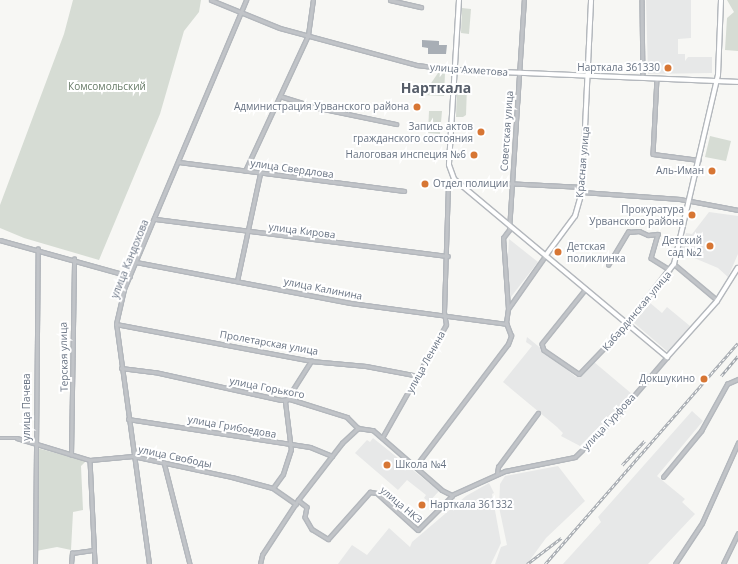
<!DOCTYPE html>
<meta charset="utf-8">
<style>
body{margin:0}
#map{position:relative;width:738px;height:564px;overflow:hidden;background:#f7f7f4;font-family:"Open Sans",sans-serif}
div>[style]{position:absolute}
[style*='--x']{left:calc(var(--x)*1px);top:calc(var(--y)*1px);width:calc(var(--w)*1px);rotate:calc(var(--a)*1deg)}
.built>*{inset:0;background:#e7e8e8}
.green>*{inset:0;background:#d6dcd4}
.building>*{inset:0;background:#a8aeb5}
.roads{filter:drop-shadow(1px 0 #b3b7bc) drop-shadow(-1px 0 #b3b7bc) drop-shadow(0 1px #b3b7bc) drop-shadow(0 -1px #b3b7bc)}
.street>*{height:2.5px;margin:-1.25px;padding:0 1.25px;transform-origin:1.25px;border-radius:1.25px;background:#c1c4c8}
.secondary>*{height:4px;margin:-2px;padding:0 2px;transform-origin:2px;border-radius:2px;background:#fff}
.rail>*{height:2.5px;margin-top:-1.25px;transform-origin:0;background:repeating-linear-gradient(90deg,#fff 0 3px,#a2a7ad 0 6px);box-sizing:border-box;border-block:1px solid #a2a7ad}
.dots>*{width:11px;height:11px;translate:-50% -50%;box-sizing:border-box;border:2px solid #fff;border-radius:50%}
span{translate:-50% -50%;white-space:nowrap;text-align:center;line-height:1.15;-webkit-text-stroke:4px #fff;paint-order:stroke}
.poi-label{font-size:10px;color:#687383}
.right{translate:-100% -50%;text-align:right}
.left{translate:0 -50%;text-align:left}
.street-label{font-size:10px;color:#687383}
.park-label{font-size:10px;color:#677b67}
.district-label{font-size:14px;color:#565d69;font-weight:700}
</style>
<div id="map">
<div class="built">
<i style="clip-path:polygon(646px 0,691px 0,691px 38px,678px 39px,678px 54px,685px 54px,685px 61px,688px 57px,712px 57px,712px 73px,648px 74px)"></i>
<i style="clip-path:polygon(709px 212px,738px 216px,738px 254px,728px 277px,718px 268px,680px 252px,686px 233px,692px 234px)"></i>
<i style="clip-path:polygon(509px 239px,538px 262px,507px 302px,506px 286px)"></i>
<i style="clip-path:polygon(649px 302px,662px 313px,667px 307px,690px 326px,668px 352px,633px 322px)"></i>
<i style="clip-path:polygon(527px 337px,576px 377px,594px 362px,632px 394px,580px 446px,561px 436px,563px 433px,557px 427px,503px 382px,532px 346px,526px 342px)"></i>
<i style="clip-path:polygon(692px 411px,703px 421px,657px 476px,685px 499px,682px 502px,695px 514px,648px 564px,563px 564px,601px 522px,598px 517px)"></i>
<i style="clip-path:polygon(373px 438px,439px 491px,429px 502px,424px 498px,426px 495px,407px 480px,398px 490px,355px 453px,367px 440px,370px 442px)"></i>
<i style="clip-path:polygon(558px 466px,585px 501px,546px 538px,527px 564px,495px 564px,501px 547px,507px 545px,499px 507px,500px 484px,505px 476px)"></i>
<i style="clip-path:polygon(489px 483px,494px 493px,492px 494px,501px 543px,491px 564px,338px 564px,352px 545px,367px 555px,389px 528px,410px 547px,412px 542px,466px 496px)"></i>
</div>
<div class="green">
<i style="clip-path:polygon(73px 0,201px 0,199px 12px,184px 31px,160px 114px,99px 260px,24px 238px,0 228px,0 205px,64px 34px)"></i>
<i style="clip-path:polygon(727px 0,738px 0,738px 51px,725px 50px,727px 18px,734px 12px)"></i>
<i style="clip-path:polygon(462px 8px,471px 9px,469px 34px,461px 33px)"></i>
<i style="clip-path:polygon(438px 73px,445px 73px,444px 96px,423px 95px)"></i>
<i style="clip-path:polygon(457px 85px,467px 86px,466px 115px,463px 117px,456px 117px)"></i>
<i style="clip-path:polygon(429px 111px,442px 111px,440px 134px,428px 133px)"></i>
<i style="clip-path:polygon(710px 136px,731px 141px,726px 161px,705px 157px)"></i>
<i style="clip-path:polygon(37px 448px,86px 461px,81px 466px,83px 510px,73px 512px,71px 550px,57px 547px,36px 551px)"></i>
</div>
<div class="building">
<i style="clip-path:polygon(422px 40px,439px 41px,439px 45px,447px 45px,446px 54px,428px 54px,428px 48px,422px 47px)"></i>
</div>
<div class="roads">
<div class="street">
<i style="--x:211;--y:0;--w:74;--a:22.1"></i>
<i style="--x:280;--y:28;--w:142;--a:15.1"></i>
<i style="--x:417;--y:65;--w:38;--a:7"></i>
<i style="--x:390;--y:0;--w:32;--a:13"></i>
<i style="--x:642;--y:0;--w:77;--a:89.3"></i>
<i style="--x:657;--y:78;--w:76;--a:93"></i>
<i style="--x:653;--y:154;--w:46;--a:7.4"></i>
<i style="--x:280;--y:96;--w:41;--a:17.1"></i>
<i style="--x:319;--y:108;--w:79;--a:11.7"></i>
<i style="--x:179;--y:162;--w:227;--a:7.3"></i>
<i style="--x:245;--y:171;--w:150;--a:-65.1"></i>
<i style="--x:308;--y:35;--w:35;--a:-82"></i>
<i style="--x:484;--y:182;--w:99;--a:2.9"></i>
<i style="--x:582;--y:192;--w:98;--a:4.1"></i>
<i style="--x:680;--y:199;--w:59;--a:10.7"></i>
<i style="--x:155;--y:219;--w:295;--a:7.2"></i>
<i style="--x:0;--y:240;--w:135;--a:15.5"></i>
<i style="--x:136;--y:262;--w:218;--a:10.8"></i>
<i style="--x:350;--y:303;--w:158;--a:7.6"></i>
<i style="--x:674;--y:264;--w:56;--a:39.9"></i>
<i style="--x:608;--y:265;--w:39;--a:-59"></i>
<i style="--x:628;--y:232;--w:11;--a:-5"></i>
<i style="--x:639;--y:231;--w:10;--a:24"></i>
<i style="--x:648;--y:235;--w:10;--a:-6"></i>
<i style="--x:658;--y:234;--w:25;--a:106"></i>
<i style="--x:651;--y:258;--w:22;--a:32"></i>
<i style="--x:237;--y:281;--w:109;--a:-77.9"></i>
<i style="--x:586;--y:289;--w:70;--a:128.7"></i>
<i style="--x:542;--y:344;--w:6;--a:72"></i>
<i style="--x:544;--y:350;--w:42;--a:34.4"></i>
<i style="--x:579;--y:374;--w:71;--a:-46.1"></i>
<i style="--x:508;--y:309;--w:71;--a:-94"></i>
<i style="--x:503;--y:238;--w:10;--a:-53"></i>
<i style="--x:509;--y:230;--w:230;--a:-86.3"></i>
<i style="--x:116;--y:324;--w:198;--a:10.7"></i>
<i style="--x:311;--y:361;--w:55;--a:5.2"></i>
<i style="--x:366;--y:366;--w:54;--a:10.7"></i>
<i style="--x:121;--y:368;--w:34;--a:7"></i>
<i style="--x:155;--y:372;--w:129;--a:12.5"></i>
<i style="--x:281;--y:400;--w:9;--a:-6"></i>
<i style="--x:290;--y:399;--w:60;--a:17.5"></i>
<i style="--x:347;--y:417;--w:16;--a:45"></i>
<i style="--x:128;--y:419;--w:184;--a:8.7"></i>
<i style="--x:310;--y:447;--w:24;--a:22"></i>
<i style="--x:0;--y:438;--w:17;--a:0"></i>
<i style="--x:17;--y:438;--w:76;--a:16.8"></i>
<i style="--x:90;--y:460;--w:43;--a:-5.3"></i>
<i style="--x:133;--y:456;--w:101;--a:12"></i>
<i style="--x:232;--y:477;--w:42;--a:15"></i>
<i style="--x:273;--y:488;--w:28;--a:35"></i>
<i style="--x:382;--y:438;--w:130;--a:-60.5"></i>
<i style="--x:446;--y:325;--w:13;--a:-99"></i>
<i style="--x:444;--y:312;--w:127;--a:-88.2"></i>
<i style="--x:71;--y:455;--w:196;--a:-89.1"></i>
<i style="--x:90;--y:460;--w:104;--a:87.2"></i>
<i style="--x:164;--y:462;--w:105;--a:75.7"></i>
<i style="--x:415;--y:467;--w:154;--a:-52.9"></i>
<i style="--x:508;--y:344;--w:9;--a:-69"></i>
<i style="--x:511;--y:336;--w:14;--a:-111"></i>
<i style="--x:506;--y:323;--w:14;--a:-82"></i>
<i style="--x:508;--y:309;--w:66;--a:-54.9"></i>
<i style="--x:497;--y:474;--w:7;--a:-82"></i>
<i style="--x:498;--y:467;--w:67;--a:-53.5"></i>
<i style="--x:663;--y:477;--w:60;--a:-50.4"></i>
<i style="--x:701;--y:431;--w:54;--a:-61"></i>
<i style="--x:727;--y:384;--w:12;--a:-24"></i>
<i style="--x:273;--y:488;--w:17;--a:-54"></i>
<i style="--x:283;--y:474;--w:25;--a:-72"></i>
<i style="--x:291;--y:450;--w:48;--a:-97.1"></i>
<i style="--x:285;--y:402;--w:49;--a:-57.6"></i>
<i style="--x:452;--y:495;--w:58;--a:-24.4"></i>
<i style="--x:505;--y:471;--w:71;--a:-11.3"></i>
<i style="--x:575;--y:457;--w:53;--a:-44.2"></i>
<i style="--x:613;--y:420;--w:83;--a:-49.4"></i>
<i style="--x:298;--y:500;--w:11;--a:38"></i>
<i style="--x:307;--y:507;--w:10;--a:101"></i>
<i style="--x:305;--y:517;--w:14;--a:60"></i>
<i style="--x:312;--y:529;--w:19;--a:32"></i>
<i style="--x:328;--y:539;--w:63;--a:-48.2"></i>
<i style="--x:370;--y:492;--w:7;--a:8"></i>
<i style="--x:377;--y:493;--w:55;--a:42.1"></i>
<i style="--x:418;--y:530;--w:48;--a:-45"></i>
<i style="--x:35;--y:564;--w:315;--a:-89.5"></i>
<i style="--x:71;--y:564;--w:11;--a:-85"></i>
<i style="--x:72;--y:553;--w:22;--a:-8"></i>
<i style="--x:149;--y:564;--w:242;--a:-97.8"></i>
<i style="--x:116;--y:324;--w:36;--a:-77"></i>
<i style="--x:124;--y:289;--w:314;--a:-67.1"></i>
<i style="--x:260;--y:564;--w:9;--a:-77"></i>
<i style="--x:262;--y:555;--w:66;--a:-56.8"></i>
<i style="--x:298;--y:500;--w:72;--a:-52.3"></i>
<i style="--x:342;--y:443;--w:22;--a:-43"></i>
<i style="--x:358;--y:428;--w:15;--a:8"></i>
<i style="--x:373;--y:430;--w:91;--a:41"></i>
<i style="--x:442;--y:490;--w:11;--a:27"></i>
<i style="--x:675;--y:564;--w:49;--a:-56.6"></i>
<i style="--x:702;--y:523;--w:88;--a:-65.8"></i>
<i style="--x:723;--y:564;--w:34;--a:-64"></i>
</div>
<div class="secondary">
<i style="--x:459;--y:0;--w:165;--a:93.5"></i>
<i style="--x:449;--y:165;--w:15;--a:70"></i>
<i style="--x:454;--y:179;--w:278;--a:39.9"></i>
<i style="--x:667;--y:357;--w:75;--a:-48.2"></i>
<i style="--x:717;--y:301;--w:39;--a:-58"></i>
<i style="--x:455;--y:70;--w:283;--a:2.4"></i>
<i style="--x:546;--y:255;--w:49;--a:-53.4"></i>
<i style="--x:575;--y:216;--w:25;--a:-74"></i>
<i style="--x:582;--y:192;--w:192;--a:-87.3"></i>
<i style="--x:628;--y:323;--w:75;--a:-52.1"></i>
<i style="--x:674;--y:264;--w:194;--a:-76.9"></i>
<i style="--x:718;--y:75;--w:75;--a:-87.7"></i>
</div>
</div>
<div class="rail">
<i style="--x:721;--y:376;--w:26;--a:-50"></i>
<i style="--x:622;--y:465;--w:33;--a:-47"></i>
<i style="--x:527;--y:564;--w:43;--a:-37.4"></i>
<i style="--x:545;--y:564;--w:293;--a:-48.9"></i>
</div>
<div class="dots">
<i style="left:668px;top:68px;background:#d77634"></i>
<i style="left:417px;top:107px;background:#d77634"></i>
<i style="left:481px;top:132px;background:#d77634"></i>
<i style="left:474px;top:155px;background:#d77634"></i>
<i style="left:712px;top:171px;background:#d77634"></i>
<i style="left:425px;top:184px;background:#d77634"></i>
<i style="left:692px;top:215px;background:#d77634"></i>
<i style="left:710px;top:246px;background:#d77634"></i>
<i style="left:558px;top:252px;background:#d77634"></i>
<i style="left:704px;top:379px;background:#d77634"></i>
<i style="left:387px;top:465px;background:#d77634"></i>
<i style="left:422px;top:505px;background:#d77634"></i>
</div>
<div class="poi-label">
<span class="right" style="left:660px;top:68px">Нарткала 361330</span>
<span class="right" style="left:409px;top:107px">Администрация Урванского района</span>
<span class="right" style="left:473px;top:132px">Запись актов<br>гражданского состояния</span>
<span class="right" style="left:466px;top:155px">Налоговая инспеция №6</span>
<span class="right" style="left:704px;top:171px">Аль-Иман</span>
<span class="left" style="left:433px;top:184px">Отдел полиции</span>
<span class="right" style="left:684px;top:215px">Прокуратура<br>Урванского района</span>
<span class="right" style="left:702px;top:246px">Детский<br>сад №2</span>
<span class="left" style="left:567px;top:252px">Детская<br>поликлинка</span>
<span class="right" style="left:695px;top:379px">Докшукино</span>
<span class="left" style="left:395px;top:465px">Школа №4</span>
<span class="left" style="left:430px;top:505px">Нарткала 361332</span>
</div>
<div class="street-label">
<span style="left:469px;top:70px;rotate:4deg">улица Ахметова</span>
<span style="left:507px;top:131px;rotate:-86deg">Советская улица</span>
<span style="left:583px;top:162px;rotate:-85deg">Красная улица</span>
<span style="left:292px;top:169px;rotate:8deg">улица Свердлова</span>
<span style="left:302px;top:231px;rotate:7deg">улица Кирова</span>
<span style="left:130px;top:259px;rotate:-68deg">улица Кандохова</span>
<span style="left:323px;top:289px;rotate:11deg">улица Калинина</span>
<span style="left:637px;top:311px;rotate:-50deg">Кабардинская улица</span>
<span style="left:269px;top:343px;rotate:10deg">Пролетарская улица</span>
<span style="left:64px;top:357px;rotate:-91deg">Терская улица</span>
<span style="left:426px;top:362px;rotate:-61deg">улица Ленина</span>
<span style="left:267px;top:388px;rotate:11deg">улица Горького</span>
<span style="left:27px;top:407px;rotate:-90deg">улица Пачева</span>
<span style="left:609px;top:422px;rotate:-47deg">улица Гурфова</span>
<span style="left:232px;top:427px;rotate:10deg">улица Грибоедова</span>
<span style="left:175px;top:457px;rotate:12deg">улица Свободы</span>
<span style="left:401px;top:505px;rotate:40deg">улица НКЗ</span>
</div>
<div class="park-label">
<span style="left:107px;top:87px">Комсомольский</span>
</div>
<div class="district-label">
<span style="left:436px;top:88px">Нарткала</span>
</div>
</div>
